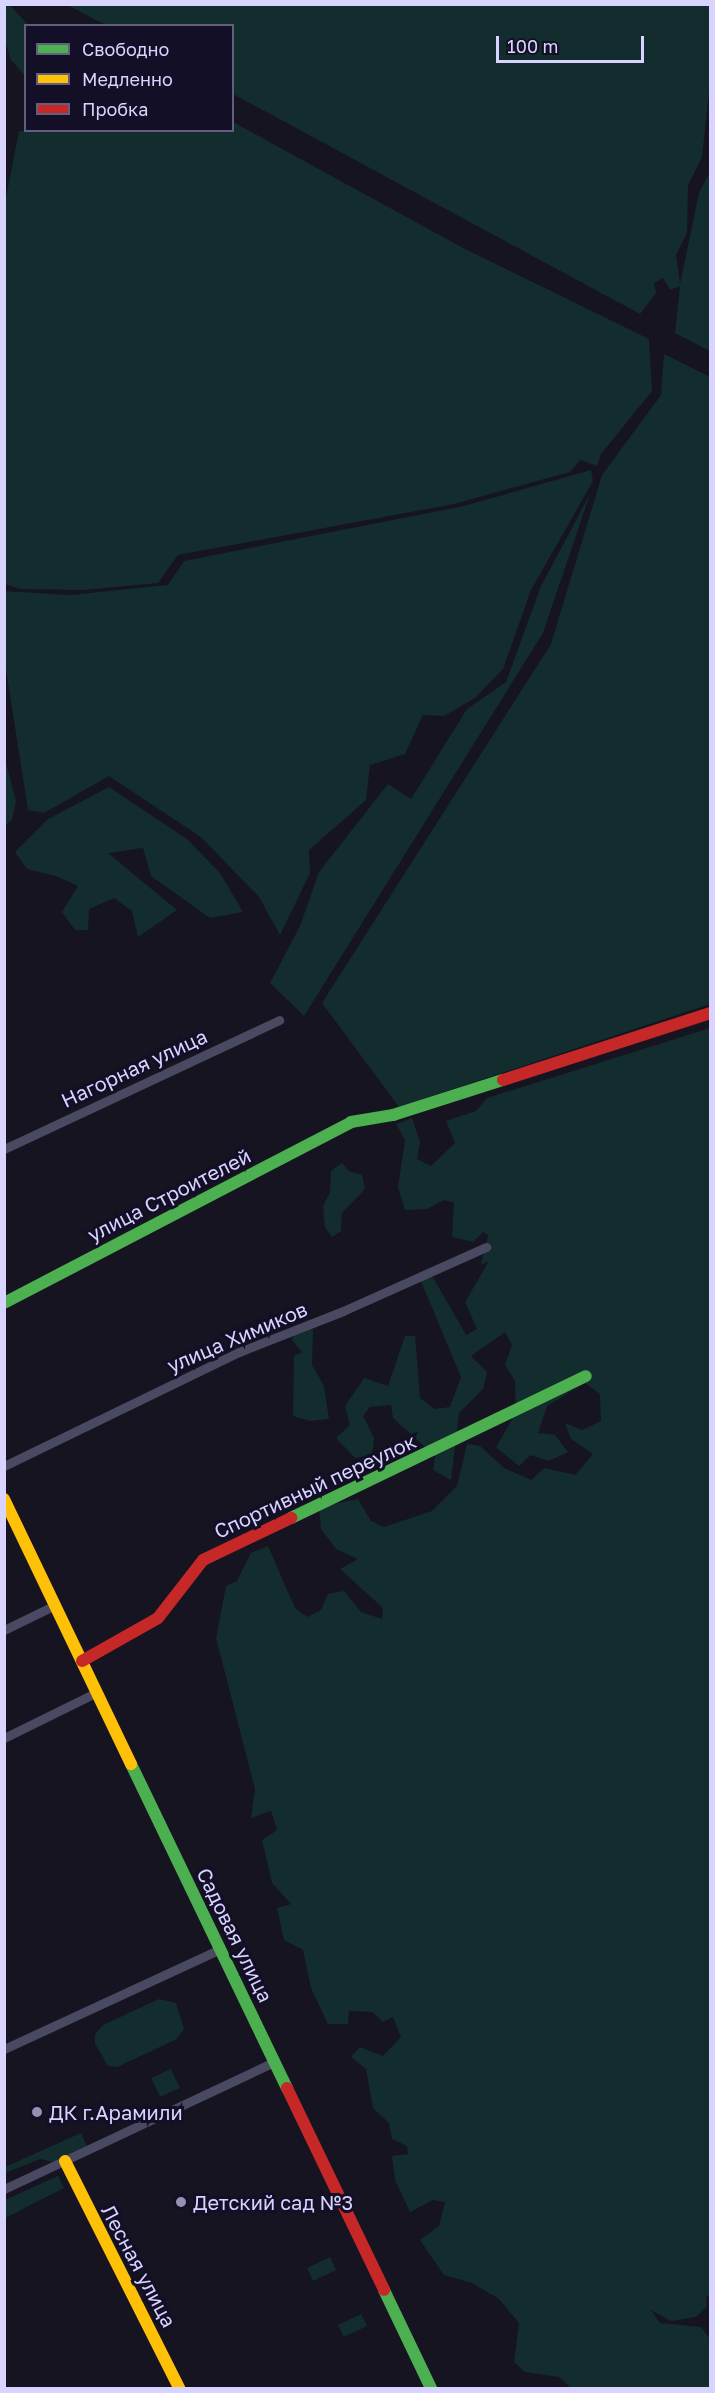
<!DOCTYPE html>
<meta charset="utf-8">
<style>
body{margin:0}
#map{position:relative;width:715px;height:2393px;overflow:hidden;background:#161421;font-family:"Golos Text",sans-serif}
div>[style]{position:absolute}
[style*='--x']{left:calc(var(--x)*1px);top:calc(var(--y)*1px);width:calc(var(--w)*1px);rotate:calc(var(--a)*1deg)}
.green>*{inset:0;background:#132c2d}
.street>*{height:9px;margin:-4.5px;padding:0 4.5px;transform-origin:4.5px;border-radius:4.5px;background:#4a4962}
.fast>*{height:12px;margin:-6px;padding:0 6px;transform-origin:6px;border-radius:6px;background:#4caf50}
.slow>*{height:12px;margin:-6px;padding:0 6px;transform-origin:6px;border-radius:6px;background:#ffc107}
.jam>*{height:12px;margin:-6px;padding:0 6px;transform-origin:6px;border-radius:6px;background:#c62828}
.dots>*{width:16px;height:16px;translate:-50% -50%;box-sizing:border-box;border:3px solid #130f26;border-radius:50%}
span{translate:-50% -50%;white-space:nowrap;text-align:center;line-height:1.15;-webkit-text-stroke:6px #130f26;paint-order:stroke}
.street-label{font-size:20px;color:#d9d4ff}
.poi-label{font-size:20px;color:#d9d4ff}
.left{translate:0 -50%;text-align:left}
.frame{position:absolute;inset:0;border:6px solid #d9d4ff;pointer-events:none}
.legend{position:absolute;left:24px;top:24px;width:210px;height:108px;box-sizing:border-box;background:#130f26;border:2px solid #625e7d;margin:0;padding:8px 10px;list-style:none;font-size:18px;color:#d9d4ff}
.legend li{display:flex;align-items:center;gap:12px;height:30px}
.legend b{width:30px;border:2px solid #625e7d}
.scale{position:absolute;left:496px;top:36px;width:148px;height:27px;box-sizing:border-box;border:3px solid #d9d4ff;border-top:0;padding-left:8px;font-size:18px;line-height:21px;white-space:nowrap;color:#d9d4ff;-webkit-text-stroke:4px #130f26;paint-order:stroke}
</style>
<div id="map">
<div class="green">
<i style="clip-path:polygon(4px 5px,10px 5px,28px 25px,25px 76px,11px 60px,5px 41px)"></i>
<i style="clip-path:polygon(67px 5px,710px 5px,710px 83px,702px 157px,688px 185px,687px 233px,676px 255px,680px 284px,699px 193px,710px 172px,710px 351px,675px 333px,680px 286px,670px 290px,663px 278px,654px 283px,656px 293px,640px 314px,233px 94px,232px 26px,106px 25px)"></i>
<i style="clip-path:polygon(233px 122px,463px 248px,649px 339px,652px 391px,601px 454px,597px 466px,580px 460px,570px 472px,454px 504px,178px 555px,158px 583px,83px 590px,20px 589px,5px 584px,4px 208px,19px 131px,232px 130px)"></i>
<i style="clip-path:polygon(664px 354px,710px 377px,710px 1004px,399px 1107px,322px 1003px,551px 644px,602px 475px,661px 395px)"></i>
<i style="clip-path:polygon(591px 470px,593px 481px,531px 590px,503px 669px,475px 698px,444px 716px,423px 715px,405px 754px,370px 765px,366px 800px,309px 850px,310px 873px,280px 935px,259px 897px,201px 837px,109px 776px,44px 813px,28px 810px,5px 663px,5px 591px,70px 595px,168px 585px,184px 561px,464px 506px)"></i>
<i style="clip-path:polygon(590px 494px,543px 633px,304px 1016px,270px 983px,300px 926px,319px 872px,388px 784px,411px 799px,467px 709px,506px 682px,541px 586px)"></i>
<i style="clip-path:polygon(4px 756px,16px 801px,12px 820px,5px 825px)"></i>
<i style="clip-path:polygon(109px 787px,187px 839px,220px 873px,243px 912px,210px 918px,151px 876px,143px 848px,108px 853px,177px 910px,138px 937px,132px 911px,114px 898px,89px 909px,88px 930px,75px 930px,62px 912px,78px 886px,56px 876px,27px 869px,15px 852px,48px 819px)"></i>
<i style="clip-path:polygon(710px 1028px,710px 2297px,706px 2296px,707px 2306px,696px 2317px,671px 2321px,651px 2310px,660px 2323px,701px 2327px,710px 2339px,710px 2388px,571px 2388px,559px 2377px,525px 2372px,514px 2362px,519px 2323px,499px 2299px,472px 2283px,444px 2275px,420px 2240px,439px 2226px,445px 2202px,433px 2200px,410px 2212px,395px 2180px,392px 2156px,408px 2154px,407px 2146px,392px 2139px,389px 2123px,373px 2108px,366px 2069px,351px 2057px,360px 2047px,383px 2056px,401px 2037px,393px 2017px,383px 2022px,373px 2012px,349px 2011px,348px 2024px,328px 2024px,311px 1988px,303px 1950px,284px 1940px,277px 1908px,291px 1904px,272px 1883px,262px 1840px,277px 1830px,271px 1811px,251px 1818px,255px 1789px,216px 1638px,226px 1586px,237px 1581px,251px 1553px,268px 1546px,295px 1608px,307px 1617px,321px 1610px,328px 1594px,344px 1591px,361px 1612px,382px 1619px,383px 1608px,340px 1569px,358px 1559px,336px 1549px,321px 1529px,319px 1507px,358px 1499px,371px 1521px,384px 1527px,432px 1511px,457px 1486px,467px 1444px,480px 1446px,504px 1468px,531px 1480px,545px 1468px,575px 1475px,593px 1454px,571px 1439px,565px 1423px,582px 1430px,601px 1421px,600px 1394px,585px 1383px,547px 1406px,538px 1433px,555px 1435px,568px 1452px,549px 1461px,530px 1455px,519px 1466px,496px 1447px,516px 1413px,515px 1381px,505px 1365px,512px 1345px,505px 1332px,471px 1356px,487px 1372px,483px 1389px,459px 1413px,451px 1480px,433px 1470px,435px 1456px,393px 1418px,391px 1405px,370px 1407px,363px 1416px,374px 1438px,372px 1455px,355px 1458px,336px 1438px,350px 1425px,345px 1406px,364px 1378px,388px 1386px,405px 1336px,415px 1336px,420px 1398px,435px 1409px,450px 1407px,461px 1377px,421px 1281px,431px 1274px,466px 1335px,477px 1329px,465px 1302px,489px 1261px,481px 1265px,488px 1235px,483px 1232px,473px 1242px,452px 1237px,454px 1203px,444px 1200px,427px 1209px,405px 1210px,398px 1187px,405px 1140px,396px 1124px,412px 1118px,420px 1142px,417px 1159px,431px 1166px,455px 1143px,446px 1121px,476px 1111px,487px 1098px)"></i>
<i style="clip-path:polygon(342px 1163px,349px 1171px,362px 1175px,365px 1189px,342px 1213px,341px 1231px,332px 1237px,325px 1227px,323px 1206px,330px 1192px,331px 1171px)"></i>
<i style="clip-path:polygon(299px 1325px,313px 1330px,312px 1365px,324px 1386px,329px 1419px,310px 1421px,293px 1416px,294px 1356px,302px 1352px,292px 1340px)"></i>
<i style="clip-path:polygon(159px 1999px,176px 2003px,184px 2029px,175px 2040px,117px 2067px,108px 2066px,95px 2044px,95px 2034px,103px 2025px)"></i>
<i style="clip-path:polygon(171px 2069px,180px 2088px,160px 2097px,151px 2078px)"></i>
<i style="clip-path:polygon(81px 2133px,88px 2148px,54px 2162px,40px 2159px,5px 2173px,5px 2167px)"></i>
<i style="clip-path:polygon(58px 2176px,64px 2188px,5px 2218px,5px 2200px)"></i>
<i style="clip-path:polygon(330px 2257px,336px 2270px,313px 2281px,307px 2268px)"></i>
<i style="clip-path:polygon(361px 2314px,367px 2326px,344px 2337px,338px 2325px)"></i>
</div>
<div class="street">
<i style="--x:4;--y:1149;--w:304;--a:-25.1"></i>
<i style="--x:4;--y:1466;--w:261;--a:-25.9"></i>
<i style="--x:239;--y:1352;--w:112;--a:-21.5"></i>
<i style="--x:343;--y:1311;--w:157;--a:-24.1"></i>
<i style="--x:4;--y:1630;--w:57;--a:-26.1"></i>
<i style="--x:4;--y:1738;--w:104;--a:-26.3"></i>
<i style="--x:4;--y:2049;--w:238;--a:-24.8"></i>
<i style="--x:4;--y:2189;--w:298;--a:-25.2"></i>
</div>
<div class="fast">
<i style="--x:4;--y:1303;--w:391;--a:-27.5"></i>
<i style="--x:351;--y:1122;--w:43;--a:-9.5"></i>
<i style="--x:393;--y:1115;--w:115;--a:-17.7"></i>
<i style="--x:291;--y:1518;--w:327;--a:-25.7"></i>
<i style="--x:131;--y:1764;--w:360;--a:64.3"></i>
<i style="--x:384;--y:2290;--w:109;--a:64.4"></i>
</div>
<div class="slow">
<i style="--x:4;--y:1499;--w:294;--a:64.4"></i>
<i style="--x:65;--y:2161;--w:254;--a:63.3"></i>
</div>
<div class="jam">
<i style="--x:503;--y:1080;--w:218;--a:-17.9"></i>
<i style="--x:82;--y:1661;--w:87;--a:-29.5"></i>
<i style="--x:158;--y:1618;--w:73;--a:-52.2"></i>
<i style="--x:203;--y:1560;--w:98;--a:-25.5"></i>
<i style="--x:287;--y:2088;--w:224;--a:64.3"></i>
</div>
<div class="dots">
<i style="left:37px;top:2112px;background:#9591b1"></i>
<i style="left:181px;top:2202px;background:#9591b1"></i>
</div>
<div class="street-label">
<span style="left:134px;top:1068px;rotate:-25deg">Нагорная улица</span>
<span style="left:169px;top:1195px;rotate:-27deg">улица Строителей</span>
<span style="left:237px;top:1337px;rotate:-23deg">улица Химиков</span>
<span style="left:315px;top:1486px;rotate:-25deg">Спортивный переулок</span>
<span style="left:235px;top:1935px;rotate:64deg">Садовая улица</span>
<span style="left:139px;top:2266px;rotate:62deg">Лесная улица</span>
</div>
<div class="poi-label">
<span class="left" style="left:49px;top:2112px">ДК г.Арамили</span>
<span class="left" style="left:193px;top:2202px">Детский сад №3</span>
</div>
<div class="frame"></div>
<ul class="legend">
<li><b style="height:8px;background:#4caf50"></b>Свободно</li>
<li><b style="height:8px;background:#ffc107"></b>Медленно</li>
<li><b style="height:8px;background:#c62828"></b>Пробка</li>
</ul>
<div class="scale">100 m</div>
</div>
